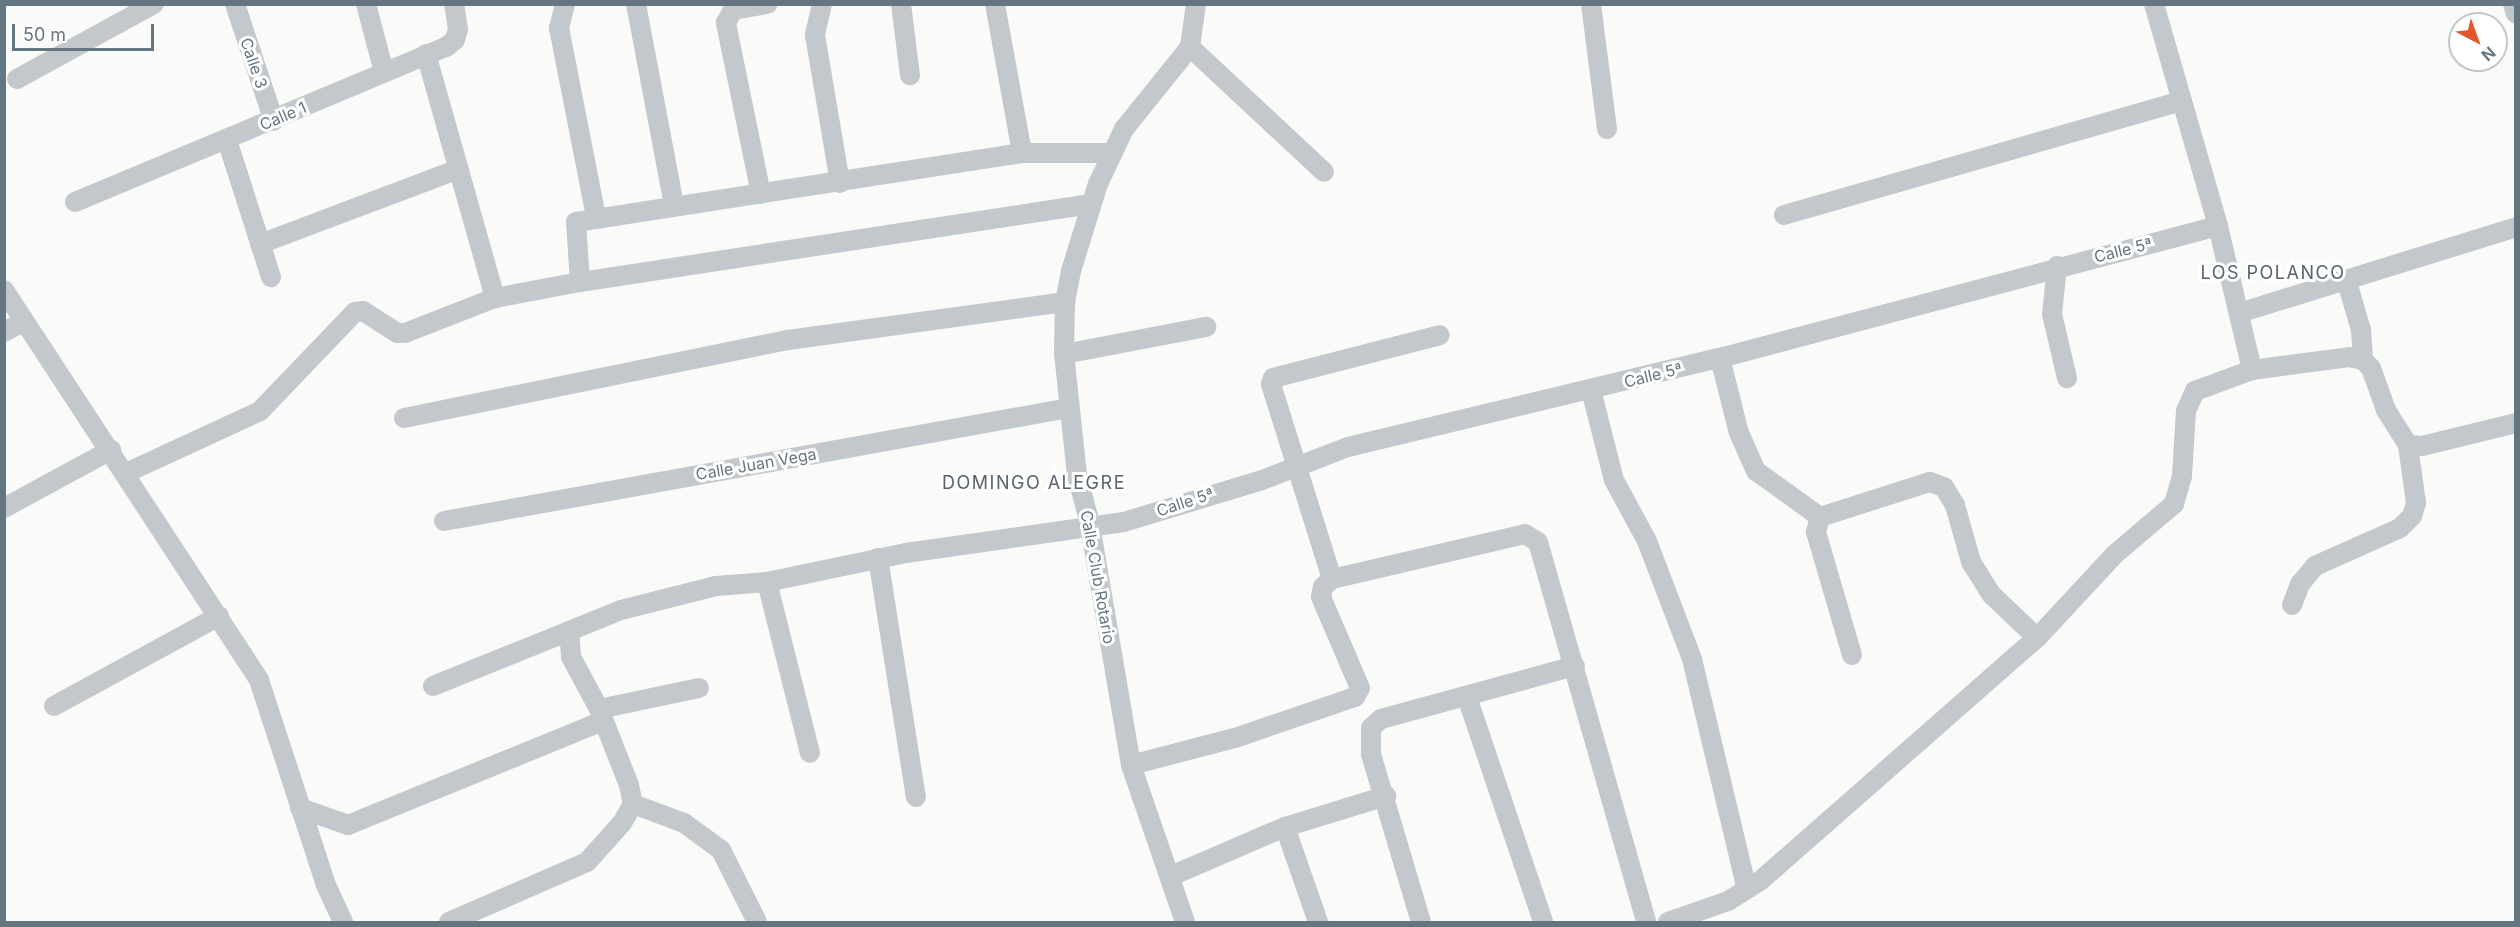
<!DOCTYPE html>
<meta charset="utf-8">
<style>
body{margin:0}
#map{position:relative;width:2520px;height:927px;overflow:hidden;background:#fafaf8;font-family:Inter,sans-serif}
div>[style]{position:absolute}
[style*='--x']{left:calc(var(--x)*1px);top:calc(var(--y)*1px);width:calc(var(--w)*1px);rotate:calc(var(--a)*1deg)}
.minor>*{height:20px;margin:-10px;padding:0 10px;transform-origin:10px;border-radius:10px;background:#c3c8cc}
span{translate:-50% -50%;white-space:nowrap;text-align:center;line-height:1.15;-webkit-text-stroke:6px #fff;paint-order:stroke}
.street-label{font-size:16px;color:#657683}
.neighbourhood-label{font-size:18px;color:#57646e;letter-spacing:1.5px}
.frame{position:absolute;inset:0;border:6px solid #657683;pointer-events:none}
.north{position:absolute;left:2448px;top:12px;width:60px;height:60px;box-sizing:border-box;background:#fff;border:2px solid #c1c8cd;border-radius:50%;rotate:139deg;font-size:16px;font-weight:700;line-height:24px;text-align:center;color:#657683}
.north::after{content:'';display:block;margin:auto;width:21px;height:27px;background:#e4572e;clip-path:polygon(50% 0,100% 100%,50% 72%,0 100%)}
.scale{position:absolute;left:12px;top:24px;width:142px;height:27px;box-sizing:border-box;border:3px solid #657683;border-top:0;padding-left:8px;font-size:18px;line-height:21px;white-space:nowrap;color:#657683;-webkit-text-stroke:4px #fff;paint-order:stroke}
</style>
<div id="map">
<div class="minor">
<i style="--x:235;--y:4;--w:123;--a:71.6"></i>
<i style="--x:366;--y:4;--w:70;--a:75.2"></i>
<i style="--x:565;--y:4;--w:25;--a:104"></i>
<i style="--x:559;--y:28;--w:193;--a:78.9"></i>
<i style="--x:636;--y:4;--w:206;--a:79.3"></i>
<i style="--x:822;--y:4;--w:32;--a:103"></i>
<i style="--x:815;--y:35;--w:150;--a:80.4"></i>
<i style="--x:901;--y:4;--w:72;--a:82.8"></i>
<i style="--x:995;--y:4;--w:151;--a:79.7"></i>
<i style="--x:1591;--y:4;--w:126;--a:82.7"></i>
<i style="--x:2154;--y:4;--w:231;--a:73.9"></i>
<i style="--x:2218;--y:226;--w:148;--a:76.7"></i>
<i style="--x:2513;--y:4;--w:10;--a:73"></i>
<i style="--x:1190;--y:47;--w:183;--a:43"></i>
<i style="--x:426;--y:54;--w:254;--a:74.2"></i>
<i style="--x:17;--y:79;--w:156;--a:-28.7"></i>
<i style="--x:227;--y:140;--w:144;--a:72.2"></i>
<i style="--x:761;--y:194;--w:175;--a:-101.6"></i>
<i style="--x:726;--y:23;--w:15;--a:-62"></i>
<i style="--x:733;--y:10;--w:35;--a:-10"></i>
<i style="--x:75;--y:202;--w:402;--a:-22.7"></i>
<i style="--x:446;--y:47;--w:11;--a:-38"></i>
<i style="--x:455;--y:40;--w:11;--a:-75"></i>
<i style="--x:458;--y:29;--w:25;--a:-99"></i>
<i style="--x:1091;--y:204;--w:517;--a:171.32"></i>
<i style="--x:580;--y:282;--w:60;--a:-93.8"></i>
<i style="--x:576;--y:222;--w:451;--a:-8.8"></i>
<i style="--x:1022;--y:153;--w:89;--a:0"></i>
<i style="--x:1784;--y:215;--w:414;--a:-16"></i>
<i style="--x:260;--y:244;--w:212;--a:-20.7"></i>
<i style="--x:2057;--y:266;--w:48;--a:95.9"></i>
<i style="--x:2052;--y:314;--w:66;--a:76.8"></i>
<i style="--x:2347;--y:282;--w:50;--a:73.7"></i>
<i style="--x:2361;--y:330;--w:30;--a:86"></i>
<i style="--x:4;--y:290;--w:466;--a:56.8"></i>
<i style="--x:259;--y:680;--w:216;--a:71.9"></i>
<i style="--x:326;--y:885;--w:41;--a:65.3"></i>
<i style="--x:2239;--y:313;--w:290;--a:-17.2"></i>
<i style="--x:4;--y:332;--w:21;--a:-28"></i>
<i style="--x:1064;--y:354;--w:145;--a:-10.8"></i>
<i style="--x:1720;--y:358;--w:77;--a:75.8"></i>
<i style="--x:1739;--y:433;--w:42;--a:65.9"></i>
<i style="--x:1756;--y:471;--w:79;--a:35.7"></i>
<i style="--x:1591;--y:390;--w:93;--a:75.7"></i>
<i style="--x:1614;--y:480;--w:69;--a:61.6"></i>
<i style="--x:1647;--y:541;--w:126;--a:69.1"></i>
<i style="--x:1692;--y:659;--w:236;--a:76.6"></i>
<i style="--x:404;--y:418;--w:392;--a:-11.5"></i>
<i style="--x:788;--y:340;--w:280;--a:-7.8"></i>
<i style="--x:126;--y:473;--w:148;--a:-24.8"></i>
<i style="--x:260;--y:411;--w:137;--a:-46.2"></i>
<i style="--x:355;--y:312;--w:8;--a:-7"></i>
<i style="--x:363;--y:311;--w:40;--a:32.9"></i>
<i style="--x:397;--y:333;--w:8;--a:0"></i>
<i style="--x:405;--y:333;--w:97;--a:-21.3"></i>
<i style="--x:495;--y:298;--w:86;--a:-10.7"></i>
<i style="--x:4;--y:508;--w:122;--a:-28.5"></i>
<i style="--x:1820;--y:517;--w:115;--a:-17.7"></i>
<i style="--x:1930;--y:482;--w:15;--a:20"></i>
<i style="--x:1944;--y:487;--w:21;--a:59"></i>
<i style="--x:1955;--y:505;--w:59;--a:74.3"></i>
<i style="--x:1971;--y:562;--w:39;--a:58"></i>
<i style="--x:1992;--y:595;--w:62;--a:43.7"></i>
<i style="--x:1820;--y:517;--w:16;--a:105"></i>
<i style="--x:1816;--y:532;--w:128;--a:73.7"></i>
<i style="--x:444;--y:521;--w:635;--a:-10.25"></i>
<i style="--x:878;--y:558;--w:242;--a:81"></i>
<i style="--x:1332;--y:579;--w:204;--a:-107.4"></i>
<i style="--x:1271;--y:384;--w:6;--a:-72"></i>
<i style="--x:1273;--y:378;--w:172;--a:-14.4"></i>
<i style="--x:767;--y:582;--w:176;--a:75.9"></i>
<i style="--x:2292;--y:605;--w:22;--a:-69"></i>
<i style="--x:2300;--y:584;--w:23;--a:-50"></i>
<i style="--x:2315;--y:566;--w:93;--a:-24.1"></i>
<i style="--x:2400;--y:528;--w:17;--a:-45"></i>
<i style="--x:2412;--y:516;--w:14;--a:-73"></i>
<i style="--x:2416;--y:503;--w:59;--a:-97.9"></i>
<i style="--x:433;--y:686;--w:147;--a:-22"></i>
<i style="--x:699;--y:688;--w:102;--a:168.1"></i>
<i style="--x:599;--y:709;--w:59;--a:-118.3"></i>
<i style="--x:571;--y:657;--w:26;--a:-94"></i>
<i style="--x:569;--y:631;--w:56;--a:-22"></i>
<i style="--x:621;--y:610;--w:98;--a:-14.2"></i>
<i style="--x:716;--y:586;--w:51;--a:-4.5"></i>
<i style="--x:767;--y:582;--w:142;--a:-11.8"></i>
<i style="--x:906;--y:553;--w:220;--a:-8.1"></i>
<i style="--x:1124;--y:522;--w:144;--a:-16.9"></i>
<i style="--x:1262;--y:480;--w:92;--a:-21"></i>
<i style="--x:1348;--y:447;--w:382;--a:-13.5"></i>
<i style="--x:1720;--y:358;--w:515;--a:-14.85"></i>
<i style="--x:1467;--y:697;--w:237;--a:71.3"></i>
<i style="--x:54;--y:706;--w:188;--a:-28.6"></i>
<i style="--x:1131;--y:765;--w:107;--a:-14.6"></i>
<i style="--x:1235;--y:738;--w:127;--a:-18.9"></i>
<i style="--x:1355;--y:697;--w:10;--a:-61"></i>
<i style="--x:1360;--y:688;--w:99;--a:-113.2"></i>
<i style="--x:1321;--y:597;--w:10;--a:-79"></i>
<i style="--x:1323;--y:587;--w:12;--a:-42"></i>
<i style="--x:1332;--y:579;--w:198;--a:-13.1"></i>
<i style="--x:1525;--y:534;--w:15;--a:32"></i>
<i style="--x:1538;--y:542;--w:395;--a:74.1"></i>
<i style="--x:633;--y:804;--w:54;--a:20.4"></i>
<i style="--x:684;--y:823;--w:46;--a:36.1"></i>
<i style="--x:721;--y:850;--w:80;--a:63.4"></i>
<i style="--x:300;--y:808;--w:51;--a:19.5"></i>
<i style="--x:348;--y:825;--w:275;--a:-22.2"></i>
<i style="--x:1285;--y:827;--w:101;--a:70.8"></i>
<i style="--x:1171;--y:876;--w:124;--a:-23.3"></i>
<i style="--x:1285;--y:827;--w:106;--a:-17.1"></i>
<i style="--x:449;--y:922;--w:150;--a:-23.5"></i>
<i style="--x:587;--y:862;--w:52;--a:-48.1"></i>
<i style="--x:622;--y:823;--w:22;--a:-60"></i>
<i style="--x:633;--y:804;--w:19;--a:-102"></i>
<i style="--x:629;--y:785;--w:82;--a:-111.5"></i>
<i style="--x:1185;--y:922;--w:166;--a:-109"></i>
<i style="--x:1131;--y:765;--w:244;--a:-99.7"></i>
<i style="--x:1090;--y:524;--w:51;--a:-104.9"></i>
<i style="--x:1077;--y:475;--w:122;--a:-96.1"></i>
<i style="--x:1064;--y:354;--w:52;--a:-88.9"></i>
<i style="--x:1065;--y:302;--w:32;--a:-79"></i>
<i style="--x:1071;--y:271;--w:91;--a:-72.8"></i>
<i style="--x:1098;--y:184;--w:61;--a:-64.7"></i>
<i style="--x:1124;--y:129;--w:105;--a:-51.2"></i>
<i style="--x:1190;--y:47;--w:43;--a:-82.1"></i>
<i style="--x:1421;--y:922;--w:175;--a:-106.6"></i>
<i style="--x:1371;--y:754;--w:26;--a:-90"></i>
<i style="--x:1371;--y:728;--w:13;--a:-42"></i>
<i style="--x:1381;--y:719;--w:201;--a:-15.3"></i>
<i style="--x:1668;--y:922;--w:64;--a:-19.3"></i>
<i style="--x:1728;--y:901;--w:38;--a:-32"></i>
<i style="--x:1760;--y:881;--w:368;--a:-41.3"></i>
<i style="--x:2037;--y:638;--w:113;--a:-47.1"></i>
<i style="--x:2114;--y:555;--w:79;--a:-40.4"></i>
<i style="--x:2174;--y:504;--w:29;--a:-74"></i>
<i style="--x:2182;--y:476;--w:65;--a:-86.5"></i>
<i style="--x:2186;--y:411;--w:22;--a:-66"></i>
<i style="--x:2195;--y:391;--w:61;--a:-20.2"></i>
<i style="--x:2252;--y:370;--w:98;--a:-7.6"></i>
<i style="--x:2349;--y:357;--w:14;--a:12"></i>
<i style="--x:2363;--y:360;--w:11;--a:45"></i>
<i style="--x:2371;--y:368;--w:45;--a:70.3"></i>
<i style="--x:2386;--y:410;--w:41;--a:57.8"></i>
<i style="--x:2408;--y:445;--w:14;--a:4"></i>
<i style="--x:2422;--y:446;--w:97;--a:-13.7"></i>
</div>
<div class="street-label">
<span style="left:254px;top:63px;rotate:71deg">Calle 3</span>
<span style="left:283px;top:116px;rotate:-23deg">Calle 1</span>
<span style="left:2123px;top:250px;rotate:-14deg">Calle 5ª</span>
<span style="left:1653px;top:375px;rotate:-14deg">Calle 5ª</span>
<span style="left:756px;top:464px;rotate:-10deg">Calle Juan Vega</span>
<span style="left:1185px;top:502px;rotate:-18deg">Calle 5ª</span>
<span style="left:1098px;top:577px;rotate:80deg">Calle Club Rotario</span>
</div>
<div class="neighbourhood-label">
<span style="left:2273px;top:273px">LOS POLANCO</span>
<span style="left:1034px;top:483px">DOMINGO ALEGRE</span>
</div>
<div class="frame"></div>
<div class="north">N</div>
<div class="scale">50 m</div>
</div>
